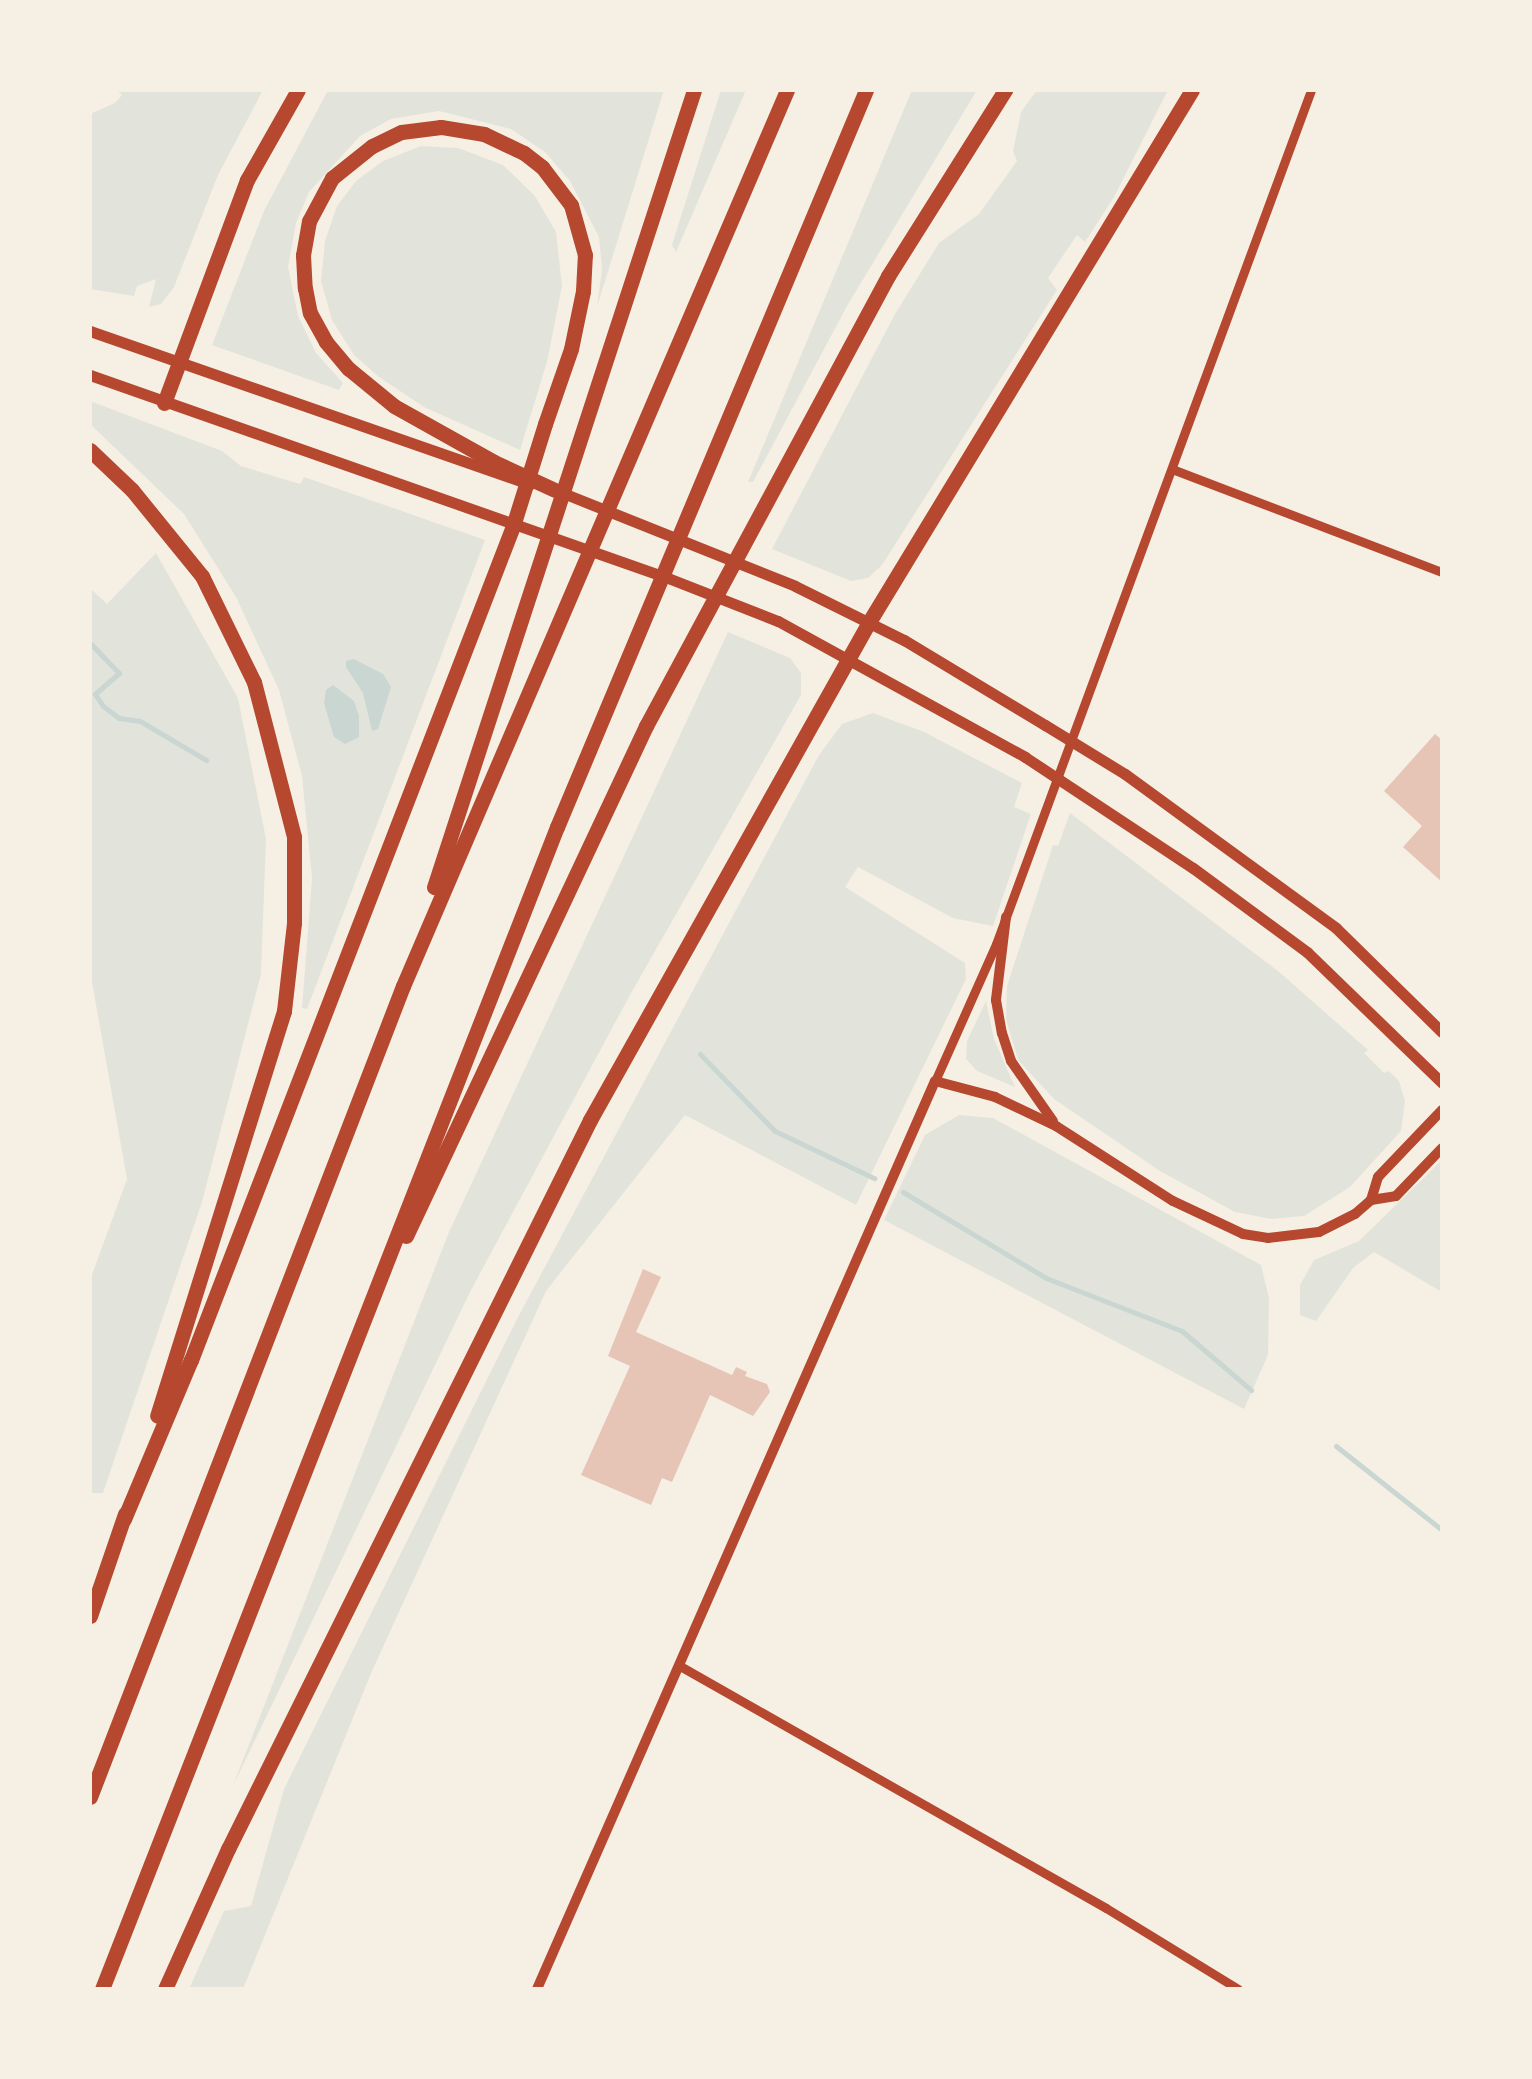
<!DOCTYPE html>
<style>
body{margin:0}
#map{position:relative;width:1532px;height:2079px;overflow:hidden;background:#f6efe4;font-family:Signika,sans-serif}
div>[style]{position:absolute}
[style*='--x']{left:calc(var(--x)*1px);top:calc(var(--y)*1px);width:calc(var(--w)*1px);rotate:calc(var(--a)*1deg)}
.green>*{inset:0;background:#e2e4dc}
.water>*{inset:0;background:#c9d6d2}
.stream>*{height:5px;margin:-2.5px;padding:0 2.5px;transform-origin:2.5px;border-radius:2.5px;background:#c9d6d2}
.building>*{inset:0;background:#e6c5b7}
.minor>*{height:9px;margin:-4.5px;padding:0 4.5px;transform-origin:4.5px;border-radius:4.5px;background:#b5482f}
.tertiary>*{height:10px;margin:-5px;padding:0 5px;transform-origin:5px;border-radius:5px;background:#b5482f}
.secondary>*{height:11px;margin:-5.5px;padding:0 5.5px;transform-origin:5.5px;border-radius:5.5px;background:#b5482f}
.motorway>*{height:15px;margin:-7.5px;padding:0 7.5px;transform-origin:7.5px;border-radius:7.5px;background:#b5482f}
span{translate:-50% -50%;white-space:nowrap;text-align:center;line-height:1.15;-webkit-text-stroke:9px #f6efe4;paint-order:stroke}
.frame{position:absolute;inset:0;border:92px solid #f6efe4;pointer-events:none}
</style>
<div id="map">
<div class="green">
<i style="clip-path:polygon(116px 90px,263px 90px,218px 175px,174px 287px,161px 304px,149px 307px,156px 279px,137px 286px,134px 296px,90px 289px,90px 114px,115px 103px,122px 95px)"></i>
<i style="clip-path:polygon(328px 90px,664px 90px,597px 307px,602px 269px,599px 237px,570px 181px,545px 152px,511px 129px,439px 111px,391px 119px,360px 136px,309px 192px,296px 223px,288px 267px,298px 316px,316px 353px,343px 383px,339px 390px,212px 345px,264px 211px)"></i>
<i style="clip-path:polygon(721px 90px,746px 90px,676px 252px,672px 245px)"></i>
<i style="clip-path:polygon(912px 90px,977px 90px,847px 306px,753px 482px,748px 482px)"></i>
<i style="clip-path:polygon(1037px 90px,1168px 90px,1114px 197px,1085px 242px,1077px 235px,1048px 278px,1057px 290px,882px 565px,868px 578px,851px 581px,772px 549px,895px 314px,939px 243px,979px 214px,1017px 161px,1013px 151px,1021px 112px)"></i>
<i style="clip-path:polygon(421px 146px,458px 148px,503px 165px,535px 196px,556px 232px,562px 286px,547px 362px,520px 450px,424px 407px,379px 377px,354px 355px,332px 320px,321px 281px,325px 241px,337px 206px,356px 181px,383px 161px)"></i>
<i style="clip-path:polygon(90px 401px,222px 451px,241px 466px,300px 484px,304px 477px,485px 540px,307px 1009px,302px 1008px,312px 878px,302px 776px,279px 690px,236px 597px,184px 514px,90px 424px)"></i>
<i style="clip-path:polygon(156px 553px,238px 698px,266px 839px,261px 974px,202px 1202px,103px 1493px,90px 1493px,90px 1280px,127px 1179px,90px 971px,90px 588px,107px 604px)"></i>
<i style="clip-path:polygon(728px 632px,790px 658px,801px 673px,801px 695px,630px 995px,471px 1290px,232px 1788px,449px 1232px)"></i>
<i style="clip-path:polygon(873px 713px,924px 732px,1022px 783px,1014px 807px,1031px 814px,993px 926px,953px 918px,858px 867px,845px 887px,965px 963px,966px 979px,856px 1205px,685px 1115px,546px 1291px,372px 1671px,243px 1989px,189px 1989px,224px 1911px,251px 1906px,284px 1789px,517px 1319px,819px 755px,842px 724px)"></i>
<i style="clip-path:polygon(1070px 813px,1278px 971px,1368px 1050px,1364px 1053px,1384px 1073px,1389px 1071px,1399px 1081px,1405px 1101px,1401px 1131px,1350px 1187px,1304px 1216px,1271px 1219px,1235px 1212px,1160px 1171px,1054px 1099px,1018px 1060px,1006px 1019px,1007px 986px,1053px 845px,1058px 846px)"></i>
<i style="clip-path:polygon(986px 1001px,994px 1039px,1015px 1087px,977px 1071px,966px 1059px,967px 1041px)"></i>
<i style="clip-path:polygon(959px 1115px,993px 1118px,1261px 1265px,1269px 1298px,1268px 1355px,1244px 1409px,884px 1220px,925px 1135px)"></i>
<i style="clip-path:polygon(1442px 1160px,1442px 1292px,1374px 1252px,1353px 1268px,1316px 1321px,1300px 1315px,1300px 1285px,1314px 1260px,1359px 1241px)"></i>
</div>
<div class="water">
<i style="clip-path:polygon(354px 659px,383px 674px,391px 687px,378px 729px,372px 731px,363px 693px,346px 667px,346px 661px)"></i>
<i style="clip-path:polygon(333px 685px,354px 701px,359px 716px,359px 737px,345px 744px,334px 737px,324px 703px,326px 690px)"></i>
</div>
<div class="stream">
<i style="--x:90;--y:643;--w:42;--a:46"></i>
<i style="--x:119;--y:673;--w:32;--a:139"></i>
<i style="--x:95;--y:694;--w:14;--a:56"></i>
<i style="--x:103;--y:706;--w:20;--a:37"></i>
<i style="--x:119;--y:718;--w:21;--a:8"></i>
<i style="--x:140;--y:721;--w:77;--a:30.6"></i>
<i style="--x:700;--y:1054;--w:107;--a:45.8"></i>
<i style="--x:775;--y:1131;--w:110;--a:25.4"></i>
<i style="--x:903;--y:1192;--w:167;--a:31"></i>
<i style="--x:1046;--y:1278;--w:146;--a:21.3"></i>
<i style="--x:1182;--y:1331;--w:91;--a:40.5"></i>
<i style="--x:1336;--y:1446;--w:135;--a:38.4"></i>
</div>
<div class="building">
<i style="clip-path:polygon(1435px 734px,1442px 740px,1442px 882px,1403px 847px,1422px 826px,1384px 791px)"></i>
<i style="clip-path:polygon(643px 1269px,661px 1277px,636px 1332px,732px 1375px,736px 1367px,747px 1372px,745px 1376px,767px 1384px,770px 1392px,753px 1416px,710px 1395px,672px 1482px,662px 1478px,651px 1505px,581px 1475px,630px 1366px,608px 1356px)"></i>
</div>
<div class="minor">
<i style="--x:1172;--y:469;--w:289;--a:20.9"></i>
<i style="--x:935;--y:1081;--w:150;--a:-66"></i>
<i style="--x:996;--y:944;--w:910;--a:-69.75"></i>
<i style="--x:680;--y:1666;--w:490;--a:29.6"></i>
<i style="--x:1106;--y:1908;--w:155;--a:31.5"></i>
</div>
<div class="tertiary">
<i style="--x:1006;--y:917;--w:84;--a:96.9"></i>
<i style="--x:996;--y:1000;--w:34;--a:80"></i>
<i style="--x:1002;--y:1033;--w:29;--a:72"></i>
<i style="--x:1011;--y:1061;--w:73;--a:55"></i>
<i style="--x:1371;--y:1200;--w:25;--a:-9"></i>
<i style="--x:1396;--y:1196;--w:66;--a:-46.2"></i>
<i style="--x:537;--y:1989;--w:991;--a:-66.33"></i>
<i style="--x:935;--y:1081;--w:62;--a:14.9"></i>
<i style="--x:995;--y:1097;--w:68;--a:25.4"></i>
<i style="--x:1056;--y:1126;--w:139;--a:32.7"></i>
<i style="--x:1173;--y:1201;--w:77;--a:25.2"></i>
<i style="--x:1243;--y:1234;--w:25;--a:9"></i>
<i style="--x:1268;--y:1238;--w:51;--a:-6.7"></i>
<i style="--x:1319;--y:1232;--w:40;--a:-26.6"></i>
<i style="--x:1355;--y:1214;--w:21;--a:-41"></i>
<i style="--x:1371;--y:1200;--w:24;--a:-73"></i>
<i style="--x:1378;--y:1177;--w:93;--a:-46.3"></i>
</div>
<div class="secondary">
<i style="--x:90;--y:331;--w:466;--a:19.2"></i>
<i style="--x:90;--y:375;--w:613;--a:19.35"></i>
<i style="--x:668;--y:578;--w:118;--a:21.4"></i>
<i style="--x:778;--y:621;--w:282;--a:28.8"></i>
<i style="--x:1025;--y:757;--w:201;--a:33.5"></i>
<i style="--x:1193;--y:868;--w:142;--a:36.4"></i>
<i style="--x:1307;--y:952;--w:188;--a:44.1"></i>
<i style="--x:558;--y:491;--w:255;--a:21.8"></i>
<i style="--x:795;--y:586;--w:122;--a:26.4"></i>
<i style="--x:904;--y:640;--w:165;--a:31.1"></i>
<i style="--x:1045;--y:725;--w:94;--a:31.5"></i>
<i style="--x:1125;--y:774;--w:261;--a:36.1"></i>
<i style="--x:1336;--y:928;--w:148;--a:44.5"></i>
</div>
<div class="motorway">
<i style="--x:164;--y:403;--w:238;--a:-69.6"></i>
<i style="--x:247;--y:180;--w:103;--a:-60.5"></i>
<i style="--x:90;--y:450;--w:58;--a:43.6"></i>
<i style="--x:132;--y:490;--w:111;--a:50.9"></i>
<i style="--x:202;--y:576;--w:118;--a:63.9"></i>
<i style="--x:254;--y:682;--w:160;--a:75.5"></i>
<i style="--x:294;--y:837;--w:86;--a:90"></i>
<i style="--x:294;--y:923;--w:89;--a:96.5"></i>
<i style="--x:284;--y:1011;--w:424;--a:107.4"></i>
<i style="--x:434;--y:887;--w:838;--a:-71.93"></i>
<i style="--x:406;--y:1236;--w:564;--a:-64.8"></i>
<i style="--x:646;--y:726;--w:511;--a:-61.73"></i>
<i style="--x:888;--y:276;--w:220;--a:-57.8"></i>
<i style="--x:124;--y:1519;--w:173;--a:-67.2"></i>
<i style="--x:191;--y:1360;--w:894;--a:-68.89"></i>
<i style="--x:513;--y:526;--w:107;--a:-72.6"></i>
<i style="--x:545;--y:424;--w:79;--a:-70.9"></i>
<i style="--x:571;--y:349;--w:59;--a:-78.3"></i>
<i style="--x:583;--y:291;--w:36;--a:-87"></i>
<i style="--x:585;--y:255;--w:52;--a:-105.6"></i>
<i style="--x:571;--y:205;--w:48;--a:-127.3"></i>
<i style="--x:542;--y:167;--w:23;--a:-142"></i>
<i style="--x:524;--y:153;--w:44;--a:-154.6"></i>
<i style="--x:484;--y:134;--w:44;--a:-170.8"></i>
<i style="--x:441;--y:127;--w:40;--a:172.9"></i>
<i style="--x:401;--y:132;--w:32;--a:154"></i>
<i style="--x:372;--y:146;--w:51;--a:141.3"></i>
<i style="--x:332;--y:178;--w:49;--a:118.1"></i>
<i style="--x:309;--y:221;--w:35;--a:100"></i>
<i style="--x:303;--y:255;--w:33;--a:87"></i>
<i style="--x:305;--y:288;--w:25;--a:79"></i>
<i style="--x:310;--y:313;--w:33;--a:61"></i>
<i style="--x:326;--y:342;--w:35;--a:50"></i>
<i style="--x:349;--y:369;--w:58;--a:39.4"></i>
<i style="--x:394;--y:406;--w:115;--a:29.2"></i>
<i style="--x:494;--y:462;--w:67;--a:24.7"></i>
<i style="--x:90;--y:1616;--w:108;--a:-71.1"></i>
<i style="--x:90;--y:1797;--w:869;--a:-68.9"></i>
<i style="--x:403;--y:986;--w:975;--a:-66.8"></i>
<i style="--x:102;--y:1989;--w:1248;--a:-68.62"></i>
<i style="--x:557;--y:827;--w:799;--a:-67.25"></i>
<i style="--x:165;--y:1989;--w:154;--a:-65.8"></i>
<i style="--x:228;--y:1849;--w:814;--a:-63.59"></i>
<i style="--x:590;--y:1120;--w:571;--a:-60.74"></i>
<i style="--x:869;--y:622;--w:622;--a:-58.74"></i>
</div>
<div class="frame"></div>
</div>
